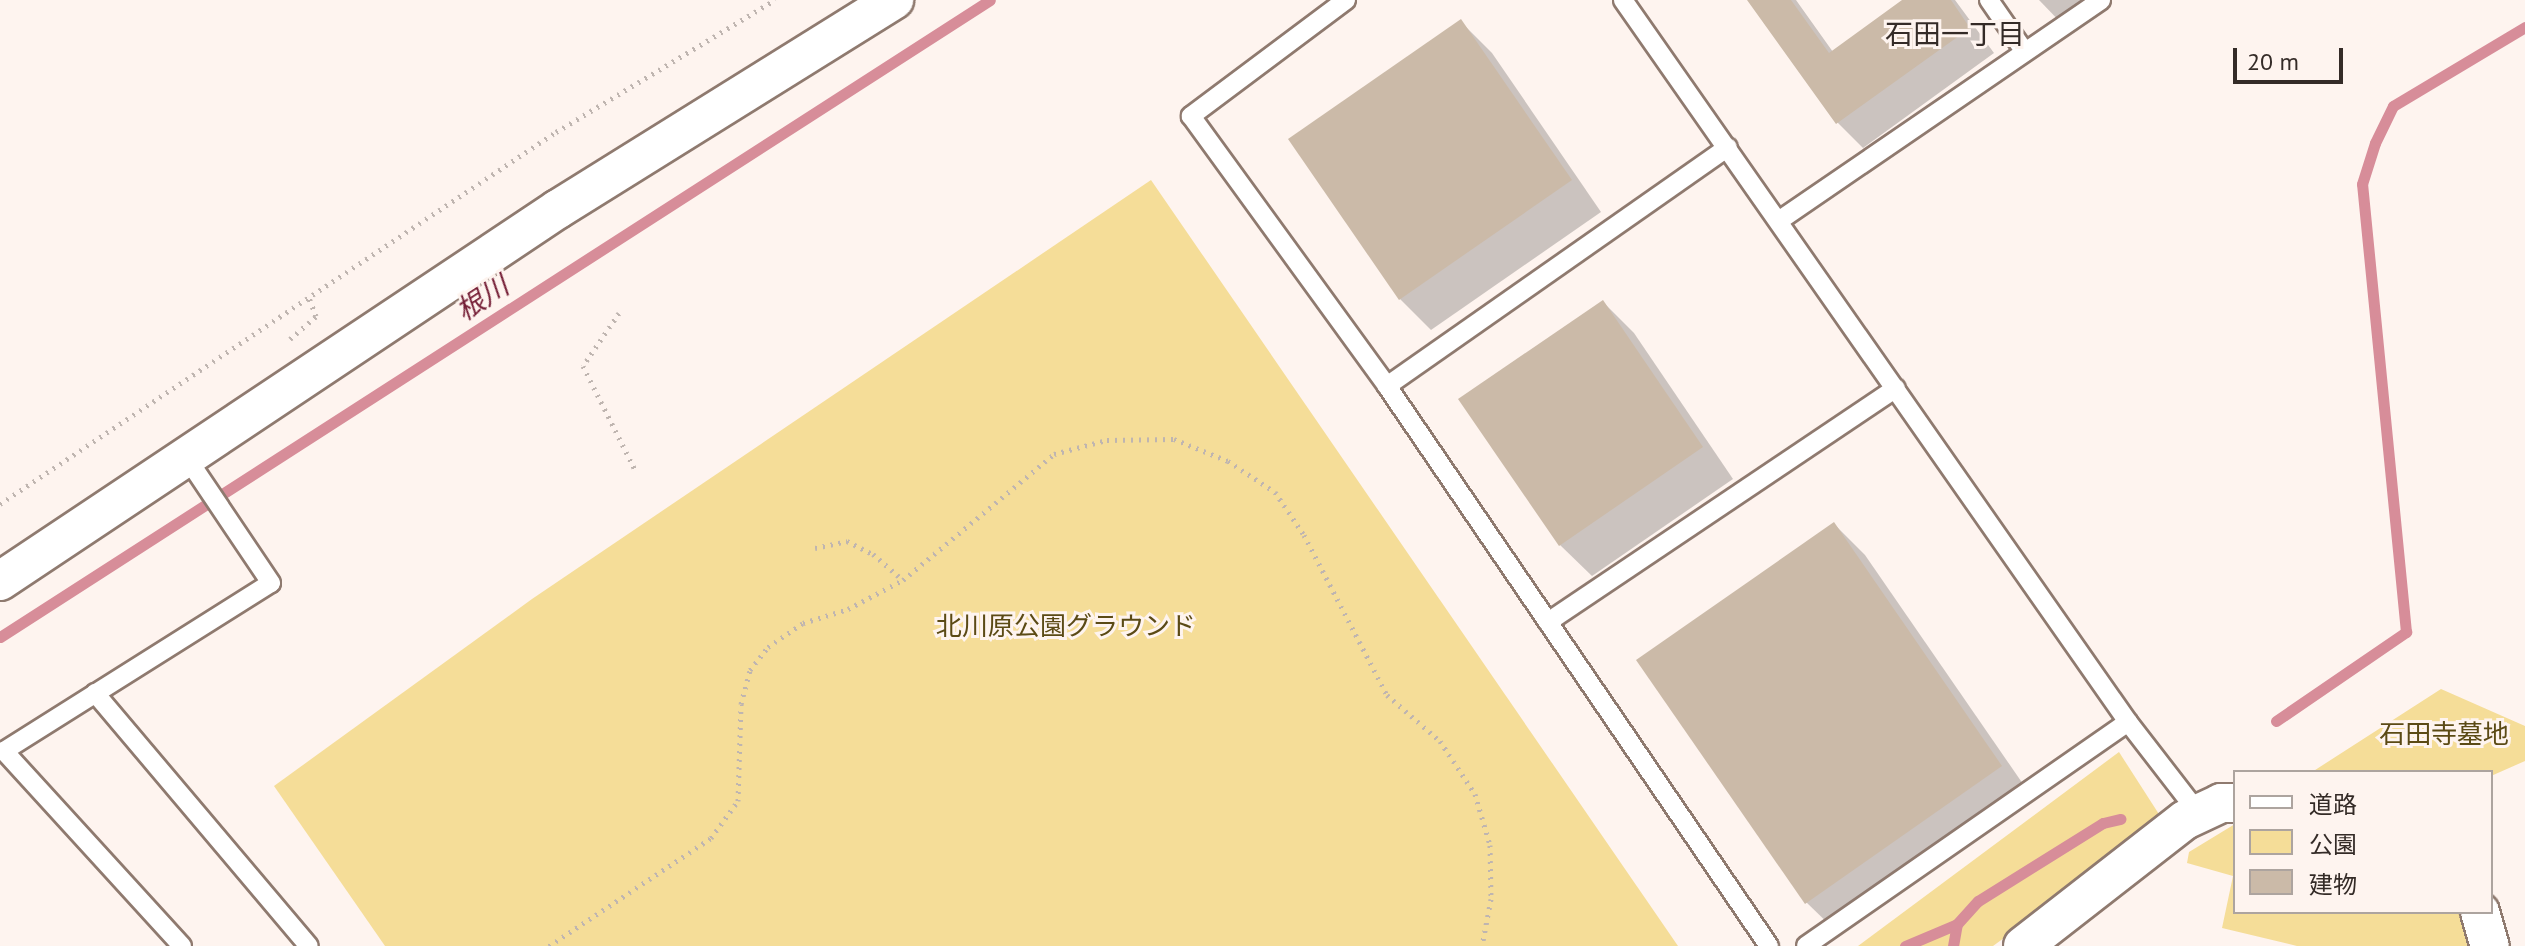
<!DOCTYPE html>
<meta charset="utf-8">
<style>
body{margin:0}
#map{position:relative;width:2525px;height:946px;overflow:hidden;background:#fef4ef;font-family:"PT Sans","Noto Sans JP",sans-serif}
div>[style]{position:absolute}
[style*='--x']{left:calc(var(--x)*1px);top:calc(var(--y)*1px);width:calc(var(--w)*1px);rotate:calc(var(--a)*1deg)}
.green>*{inset:0;background:#f5dd98}
.shadow>*{inset:0;background:#0003}
.stream>*{height:11px;margin:-5.5px;padding:0 5.5px;transform-origin:5.5px;border-radius:5.5px;background:#d78d99}
.building>*{inset:0;background:#cbbaa8}
.path>*{height:5px;margin-top:-2.5px;transform-origin:0;background:repeating-linear-gradient(90deg,#bfb5b0 0 2px,transparent 0 8px)}
.roads{filter:drop-shadow(2px 0 #8f7a6f) drop-shadow(-2px 0 #8f7a6f) drop-shadow(0 2px #8f7a6f) drop-shadow(0 -2px #8f7a6f)}
.lane>*{height:18px;margin:-9px;padding:0 9px;transform-origin:9px;border-radius:9px;background:#fff}
.street>*{height:38px;margin:-19px;padding:0 19px;transform-origin:19px;border-radius:19px;background:#fff}
span{translate:-50% -50%;white-space:nowrap;text-align:center;line-height:1.15;-webkit-text-stroke:6px #fef4ef;paint-order:stroke}
.park-label{font-size:26px;color:#5b4a15}
.neighbourhood-label{font-size:28px;color:#342b27}
.water-label{font-size:28px;color:#741d35;font-style:italic}
.legend{position:absolute;left:2233px;top:770px;width:260px;height:144px;box-sizing:border-box;background:#fef4ef;border:2px solid #ada49f;margin:0;padding:10px 14px;list-style:none;font-size:24px;color:#342b27}
.legend li{display:flex;align-items:center;gap:16px;height:40px}
.legend b{width:40px;border:2px solid #ada49f}
.scale{position:absolute;left:2233px;top:48px;width:110px;height:36px;box-sizing:border-box;border:4px solid #342b27;border-top:0;padding-left:10px;font-size:24px;line-height:28px;white-space:nowrap;color:#342b27;-webkit-text-stroke:6px #fef4ef;paint-order:stroke}
</style>
<div id="map">
<div class="green">
<i style="clip-path:polygon(1151px 180px,1678px 946px,385px 946px,274px 786px,532px 599px)"></i>
<i style="clip-path:polygon(2441px 689px,2525px 726px,2525px 761px,2491px 776px,2491px 772px,2312px 772px)"></i>
<i style="clip-path:polygon(2119px 752px,2164px 822px,1993px 946px,1858px 946px)"></i>
<i style="clip-path:polygon(2235px 824px,2235px 912px,2467px 912px,2478px 946px,2297px 946px,2222px 928px,2233px 876px,2187px 863px,2189px 852px)"></i>
</div>
<div class="shadow">
<i style="clip-path:polygon(1750px 0,1796px 0,1833px 52px,1906px 0,1955px 0,1994px 53px,1863px 148px,1838px 123px)"></i>
<i style="clip-path:polygon(2039px 0,2105px 0,2066px 28px)"></i>
<i style="clip-path:polygon(1461px 22px,1492px 53px,1601px 212px,1431px 330px,1400px 299px)"></i>
<i style="clip-path:polygon(1603px 302px,1634px 333px,1733px 479px,1592px 576px,1560px 545px)"></i>
<i style="clip-path:polygon(1834px 524px,1865px 555px,2032px 797px,1838px 933px,1806px 902px)"></i>
</div>
<div class="stream">
<i style="--x:0;--y:637;--w:1177;--a:-32.76"></i>
<i style="--x:2276;--y:721;--w:158;--a:-34.4"></i>
<i style="--x:2406;--y:632;--w:450;--a:-95.6"></i>
<i style="--x:2362;--y:184;--w:43;--a:-72.4"></i>
<i style="--x:2375;--y:143;--w:41;--a:-64.1"></i>
<i style="--x:2393;--y:106;--w:154;--a:-30.9"></i>
<i style="--x:1905;--y:946;--w:56;--a:-22.9"></i>
<i style="--x:1957;--y:924;--w:31;--a:-48"></i>
<i style="--x:1978;--y:901;--w:147;--a:-32"></i>
<i style="--x:2103;--y:823;--w:18;--a:-13"></i>
<i style="--x:1953;--y:946;--w:22;--a:-80"></i>
</div>
<div class="building">
<i style="clip-path:polygon(1747px 0,1791px 0,1829px 53px,1902px 0,1951px 0,1970px 28px,1836px 124px)"></i>
<i style="clip-path:polygon(1461px 19px,1572px 180px,1399px 300px,1288px 139px)"></i>
<i style="clip-path:polygon(1603px 300px,1703px 447px,1559px 546px,1458px 399px)"></i>
<i style="clip-path:polygon(1834px 522px,2002px 766px,1805px 904px,1636px 660px)"></i>
</div>
<div class="path">
<i style="--x:619;--y:313;--w:64;--a:124.2"></i>
<i style="--x:583;--y:366;--w:116;--a:63.4"></i>
<i style="--x:290;--y:339;--w:35;--a:-41"></i>
<i style="--x:316;--y:316;--w:19;--a:-111"></i>
<i style="--x:0;--y:504;--w:669;--a:-33.79"></i>
<i style="--x:556;--y:132;--w:256;--a:-31.1"></i>
<i style="--x:815;--y:548;--w:33;--a:-12"></i>
<i style="--x:847;--y:541;--w:29;--a:27"></i>
<i style="--x:873;--y:554;--w:40;--a:41"></i>
<i style="--x:549;--y:946;--w:195;--a:-33.7"></i>
<i style="--x:711;--y:838;--w:46;--a:-53.9"></i>
<i style="--x:738;--y:801;--w:97;--a:-88.2"></i>
<i style="--x:741;--y:704;--w:35;--a:-75"></i>
<i style="--x:750;--y:670;--w:29;--a:-52"></i>
<i style="--x:768;--y:647;--w:42;--a:-34.4"></i>
<i style="--x:803;--y:623;--w:47;--a:-17.3"></i>
<i style="--x:848;--y:609;--w:62;--a:-27.8"></i>
<i style="--x:903;--y:580;--w:197;--a:-39.8"></i>
<i style="--x:1054;--y:454;--w:55;--a:-14.8"></i>
<i style="--x:1107;--y:440;--w:67;--a:-0.9"></i>
<i style="--x:1174;--y:439;--w:58;--a:22.2"></i>
<i style="--x:1228;--y:461;--w:56;--a:33.4"></i>
<i style="--x:1275;--y:492;--w:52;--a:56"></i>
<i style="--x:1304;--y:535;--w:180;--a:62.6"></i>
<i style="--x:1387;--y:695;--w:70;--a:41"></i>
<i style="--x:1440;--y:741;--w:64;--a:56.6"></i>
<i style="--x:1475;--y:794;--w:53;--a:73.6"></i>
<i style="--x:1490;--y:845;--w:54;--a:88.9"></i>
<i style="--x:1491;--y:899;--w:48;--a:100.8"></i>
</div>
<div class="roads">
<div class="lane">
<i style="--x:1346;--y:0;--w:194;--a:143.2"></i>
<i style="--x:1191;--y:116;--w:334;--a:54"></i>
<i style="--x:1387;--y:386;--w:678;--a:55.7"></i>
<i style="--x:1623;--y:0;--w:881;--a:55.03"></i>
<i style="--x:2128;--y:722;--w:392;--a:145.2"></i>
<i style="--x:1989;--y:0;--w:63;--a:55.3"></i>
<i style="--x:1780;--y:220;--w:389;--a:-34.4"></i>
<i style="--x:1387;--y:386;--w:416;--a:-35"></i>
<i style="--x:1548;--y:622;--w:419;--a:-33.9"></i>
<i style="--x:95;--y:693;--w:331;--a:49.8"></i>
<i style="--x:2128;--y:722;--w:116;--a:52.3"></i>
<i style="--x:182;--y:946;--w:264;--a:-132.4"></i>
<i style="--x:4;--y:751;--w:315;--a:-32.2"></i>
<i style="--x:271;--y:583;--w:154;--a:-123.9"></i>
</div>
<div class="street">
<i style="--x:0;--y:581;--w:671;--a:-33.69"></i>
<i style="--x:558;--y:209;--w:396;--a:-31.9"></i>
<i style="--x:2480;--y:912;--w:35;--a:74"></i>
<i style="--x:2023;--y:946;--w:205;--a:-37.9"></i>
<i style="--x:2185;--y:820;--w:40;--a:-25"></i>
<i style="--x:2221;--y:803;--w:14;--a:0"></i>
</div>
</div>
<div class="park-label">
<span style="left:1066px;top:626px">北川原公園グラウンド</span>
<span style="left:2444px;top:734px">石田寺墓地</span>
</div>
<div class="neighbourhood-label">
<span style="left:1955px;top:34px">石田一丁目</span>
</div>
<div class="water-label">
<span style="left:482px;top:298px;rotate:-33deg">根川</span>
</div>
<ul class="legend">
<li><b style="height:10px;background:#fff"></b>道路</li>
<li><b style="height:22px;background:#f5dd98"></b>公園</li>
<li><b style="height:22px;background:#cbbaa8"></b>建物</li>
</ul>
<div class="scale">20 m</div>
</div>
